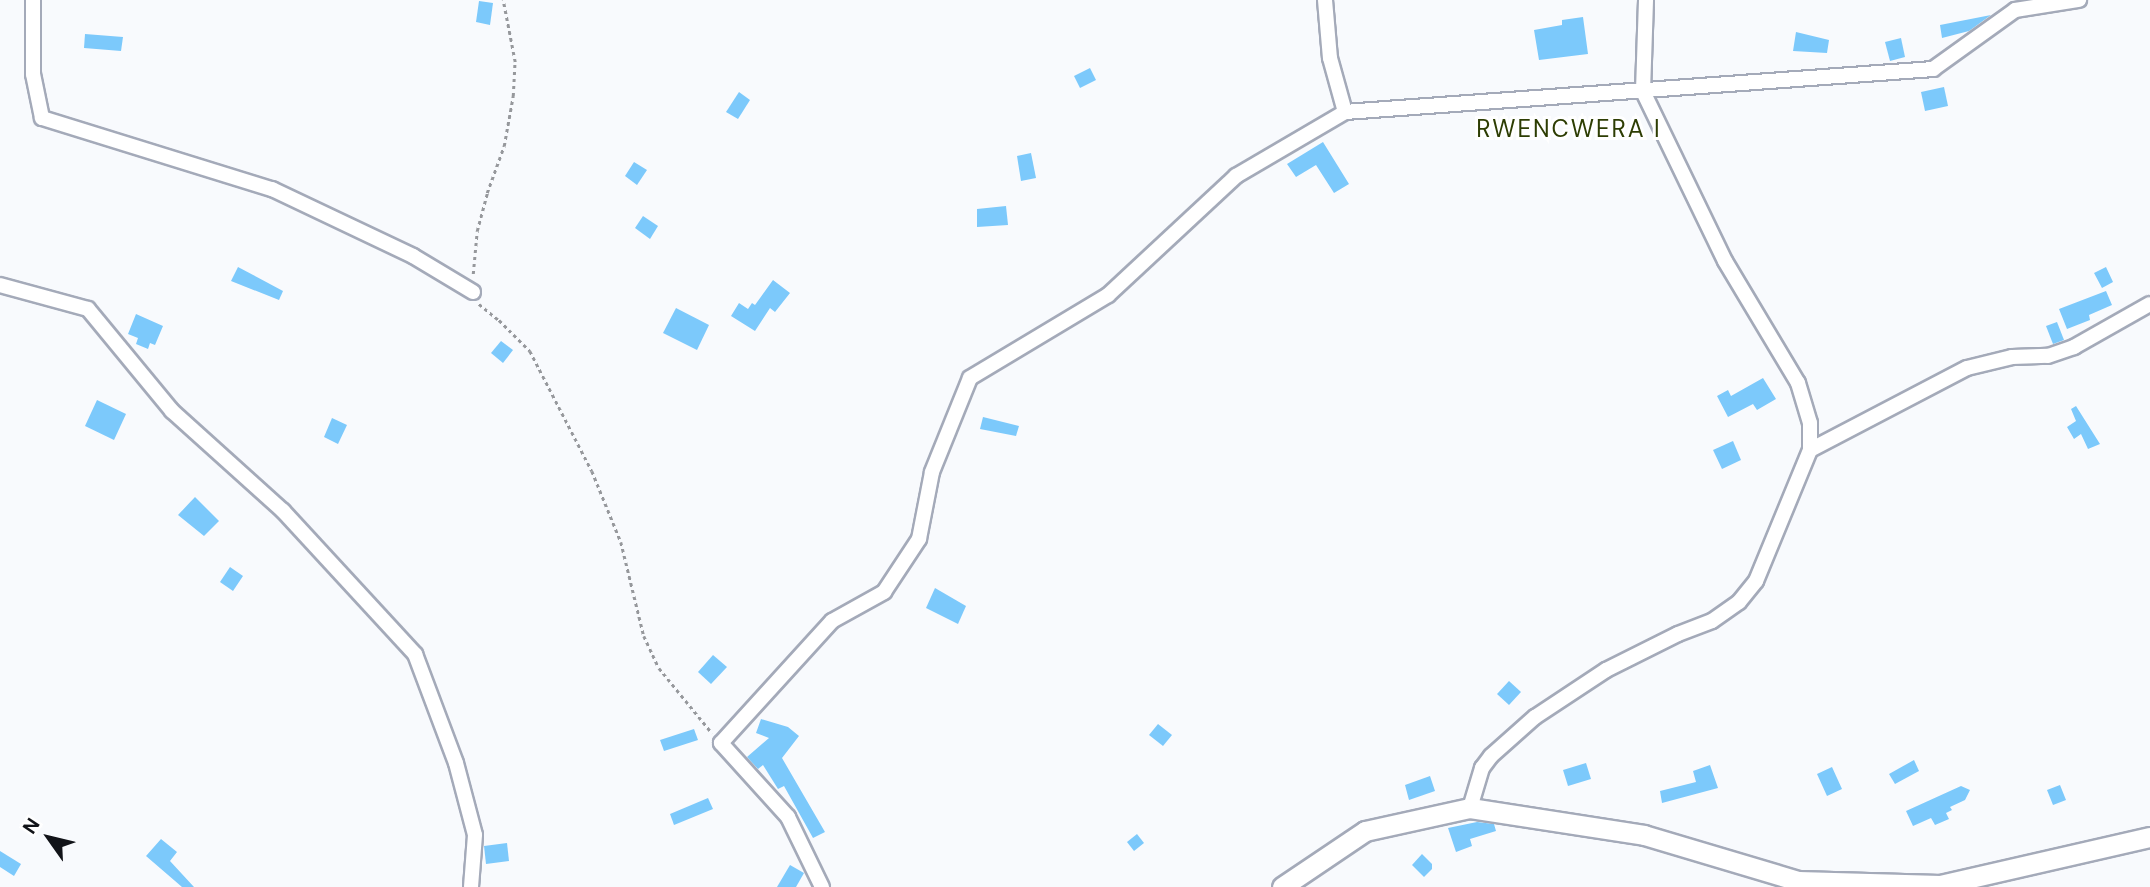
<!DOCTYPE html>
<style>
body{margin:0}
#map{position:relative;width:2150px;height:887px;overflow:hidden;background:#f8fafd;font-family:"DM Sans",sans-serif}
div>[style]{position:absolute}
[style*='--x']{left:calc(var(--x)*1px);top:calc(var(--y)*1px);width:calc(var(--w)*1px);rotate:calc(var(--a)*1deg)}
.building>*{inset:0;background:#7cc9fb}
.path>*{height:2.5px;margin-top:-1.25px;transform-origin:0;background:repeating-linear-gradient(90deg,#96989c 0 3.5px,transparent 0 7px)}
.roads{filter:drop-shadow(2px 0 #a4aab9) drop-shadow(-2px 0 #a4aab9) drop-shadow(0 2px #a4aab9) drop-shadow(0 -2px #a4aab9)}
.minor>*{height:14px;margin:-7px;padding:0 7px;transform-origin:7px;border-radius:7px;background:#fff}
.tertiary>*{height:19px;margin:-9.5px;padding:0 9.5px;transform-origin:9.5px;border-radius:9.5px;background:#fff}
span{translate:-50% -50%;white-space:nowrap;text-align:center;line-height:1.15;-webkit-text-stroke:6px #fff;paint-order:stroke}
.quarter-label{font-size:24px;color:#2d3d03;letter-spacing:2px}
.north{position:absolute;left:14px;top:803px;width:70px;height:70px;-webkit-text-stroke:5px #fff;paint-order:stroke;rotate:304deg;font-size:19px;font-weight:700;line-height:28px;text-align:center;color:#111318}
.north::after{content:'';display:block;margin:auto;width:24px;height:32px;background:#111318;clip-path:polygon(50% 0,100% 100%,50% 72%,0 100%)}
</style>
<div id="map">
<div class="building">
<i style="clip-path:polygon(479px 1px,493px 3px,490px 25px,476px 22px)"></i>
<i style="clip-path:polygon(1991px 15px,1969px 31px,1942px 38px,1940px 25px)"></i>
<i style="clip-path:polygon(1583px 17px,1588px 54px,1539px 60px,1534px 30px,1562px 25px,1562px 20px)"></i>
<i style="clip-path:polygon(1796px 32px,1829px 40px,1827px 53px,1793px 51px)"></i>
<i style="clip-path:polygon(85px 34px,123px 37px,121px 51px,84px 48px)"></i>
<i style="clip-path:polygon(1901px 38px,1905px 57px,1890px 61px,1885px 42px)"></i>
<i style="clip-path:polygon(1090px 68px,1096px 80px,1080px 88px,1074px 76px)"></i>
<i style="clip-path:polygon(1944px 87px,1948px 106px,1925px 111px,1921px 92px)"></i>
<i style="clip-path:polygon(739px 92px,750px 100px,738px 119px,726px 112px)"></i>
<i style="clip-path:polygon(1323px 142px,1349px 184px,1334px 193px,1316px 165px,1296px 177px,1287px 164px)"></i>
<i style="clip-path:polygon(1031px 153px,1036px 178px,1021px 181px,1017px 156px)"></i>
<i style="clip-path:polygon(634px 162px,647px 170px,637px 185px,625px 176px)"></i>
<i style="clip-path:polygon(1006px 206px,1008px 225px,977px 227px,977px 209px)"></i>
<i style="clip-path:polygon(643px 216px,658px 226px,650px 239px,635px 228px)"></i>
<i style="clip-path:polygon(238px 267px,283px 291px,279px 300px,231px 281px)"></i>
<i style="clip-path:polygon(2106px 267px,2113px 282px,2102px 288px,2094px 273px)"></i>
<i style="clip-path:polygon(773px 280px,790px 293px,775px 312px,770px 308px,755px 331px,731px 316px,739px 303px,748px 309px,752px 303px,755px 305px)"></i>
<i style="clip-path:polygon(2106px 291px,2112px 305px,2089px 315px,2090px 320px,2067px 329px,2059px 309px)"></i>
<i style="clip-path:polygon(676px 308px,709px 325px,697px 350px,663px 333px)"></i>
<i style="clip-path:polygon(136px 314px,163px 326px,155px 345px,150px 343px,148px 349px,136px 344px,138px 338px,128px 334px)"></i>
<i style="clip-path:polygon(2057px 322px,2064px 340px,2053px 344px,2046px 326px)"></i>
<i style="clip-path:polygon(501px 341px,513px 350px,503px 363px,491px 353px)"></i>
<i style="clip-path:polygon(1763px 378px,1776px 399px,1757px 410px,1753px 404px,1728px 417px,1717px 396px,1728px 390px,1731px 396px)"></i>
<i style="clip-path:polygon(97px 400px,126px 414px,114px 440px,85px 426px)"></i>
<i style="clip-path:polygon(2076px 406px,2100px 444px,2088px 449px,2081px 434px,2074px 439px,2067px 427px,2076px 421px,2071px 409px)"></i>
<i style="clip-path:polygon(983px 417px,1019px 426px,1016px 436px,980px 429px)"></i>
<i style="clip-path:polygon(332px 418px,347px 425px,338px 444px,324px 437px)"></i>
<i style="clip-path:polygon(1733px 441px,1741px 460px,1722px 469px,1713px 450px)"></i>
<i style="clip-path:polygon(195px 497px,219px 521px,204px 536px,178px 515px)"></i>
<i style="clip-path:polygon(230px 567px,243px 576px,233px 591px,220px 582px)"></i>
<i style="clip-path:polygon(935px 588px,966px 606px,958px 624px,926px 608px)"></i>
<i style="clip-path:polygon(713px 655px,727px 667px,711px 684px,698px 672px)"></i>
<i style="clip-path:polygon(1509px 681px,1521px 692px,1509px 705px,1497px 694px)"></i>
<i style="clip-path:polygon(761px 719px,788px 727px,799px 736px,782px 758px,825px 832px,813px 838px,784px 786px,778px 789px,763px 765px,758px 769px,747px 757px,769px 738px,756px 733px)"></i>
<i style="clip-path:polygon(1158px 724px,1172px 735px,1163px 746px,1149px 735px)"></i>
<i style="clip-path:polygon(694px 729px,698px 740px,664px 751px,660px 740px)"></i>
<i style="clip-path:polygon(1914px 760px,1919px 771px,1895px 784px,1889px 774px)"></i>
<i style="clip-path:polygon(1586px 763px,1591px 779px,1568px 786px,1563px 770px)"></i>
<i style="clip-path:polygon(1710px 765px,1718px 788px,1662px 803px,1660px 791px,1696px 782px,1693px 771px)"></i>
<i style="clip-path:polygon(1832px 767px,1842px 789px,1827px 796px,1817px 774px)"></i>
<i style="clip-path:polygon(1430px 776px,1435px 791px,1409px 800px,1405px 785px)"></i>
<i style="clip-path:polygon(2060px 785px,2066px 800px,2053px 805px,2047px 790px)"></i>
<i style="clip-path:polygon(1961px 786px,1970px 790px,1965px 800px,1950px 807px,1952px 810px,1946px 813px,1949px 819px,1935px 825px,1931px 818px,1913px 826px,1906px 811px)"></i>
<i style="clip-path:polygon(708px 798px,713px 809px,674px 825px,670px 814px)"></i>
<i style="clip-path:polygon(1477px 822px,1494px 824px,1496px 831px,1470px 839px,1472px 846px,1456px 852px,1448px 828px)"></i>
<i style="clip-path:polygon(1137px 834px,1144px 843px,1134px 851px,1127px 842px)"></i>
<i style="clip-path:polygon(161px 839px,177px 852px,170px 861px,194px 887px,182px 887px,146px 856px)"></i>
<i style="clip-path:polygon(507px 843px,509px 861px,486px 864px,484px 846px)"></i>
<i style="clip-path:polygon(0 851px,21px 864px,14px 876px,0 867px)"></i>
<i style="clip-path:polygon(1422px 854px,1432px 864px,1432px 869px,1424px 877px,1412px 865px)"></i>
<i style="clip-path:polygon(790px 865px,804px 873px,796px 887px,777px 887px)"></i>
</div>
<div class="path">
<i style="--x:473;--y:274;--w:43;--a:-84.7"></i>
<i style="--x:477;--y:231;--w:39;--a:-75"></i>
<i style="--x:487;--y:193;--w:50;--a:-70.1"></i>
<i style="--x:504;--y:146;--w:51;--a:-79.8"></i>
<i style="--x:513;--y:96;--w:34;--a:-87"></i>
<i style="--x:515;--y:62;--w:63;--a:-101"></i>
<i style="--x:479;--y:304;--w:26;--a:39"></i>
<i style="--x:499;--y:320;--w:44;--a:45"></i>
<i style="--x:530;--y:351;--w:135;--a:62.7"></i>
<i style="--x:592;--y:471;--w:77;--a:67.8"></i>
<i style="--x:621;--y:542;--w:97;--a:76.3"></i>
<i style="--x:644;--y:636;--w:35;--a:65"></i>
<i style="--x:659;--y:668;--w:84;--a:50.8"></i>
</div>
<div class="roads">
<div class="minor">
<i style="--x:33;--y:0;--w:74;--a:90"></i>
<i style="--x:33;--y:74;--w:45;--a:78.4"></i>
<i style="--x:42;--y:118;--w:241;--a:17.2"></i>
<i style="--x:272;--y:189;--w:156;--a:25.4"></i>
<i style="--x:413;--y:256;--w:70;--a:31"></i>
<i style="--x:1325;--y:0;--w:58;--a:85.1"></i>
<i style="--x:1330;--y:58;--w:56;--a:74.5"></i>
<i style="--x:0;--y:285;--w:91;--a:15.3"></i>
<i style="--x:88;--y:309;--w:132;--a:50.5"></i>
<i style="--x:172;--y:411;--w:149;--a:42"></i>
<i style="--x:283;--y:511;--w:195;--a:47.3"></i>
<i style="--x:415;--y:654;--w:116;--a:69.4"></i>
<i style="--x:456;--y:763;--w:74;--a:75.2"></i>
<i style="--x:475;--y:835;--w:52;--a:94.4"></i>
<i style="--x:1810;--y:450;--w:177;--a:-27.6"></i>
<i style="--x:1967;--y:368;--w:46;--a:-13.7"></i>
<i style="--x:2012;--y:357;--w:36;--a:-2"></i>
<i style="--x:2048;--y:356;--w:28;--a:-19"></i>
<i style="--x:2074;--y:347;--w:87;--a:-29.5"></i>
<i style="--x:1470;--y:808;--w:42;--a:-73.3"></i>
<i style="--x:1482;--y:768;--w:15;--a:-53"></i>
<i style="--x:1491;--y:756;--w:59;--a:-41.6"></i>
<i style="--x:1535;--y:717;--w:85;--a:-33.5"></i>
<i style="--x:1606;--y:670;--w:80;--a:-26.6"></i>
<i style="--x:1678;--y:634;--w:36;--a:-21"></i>
<i style="--x:1712;--y:621;--w:33;--a:-35"></i>
<i style="--x:1739;--y:602;--w:27;--a:-51"></i>
<i style="--x:1756;--y:581;--w:142;--a:-67.6"></i>
<i style="--x:1810;--y:450;--w:27;--a:-90"></i>
<i style="--x:1810;--y:423;--w:42;--a:-106.7"></i>
<i style="--x:1798;--y:383;--w:142;--a:-120.9"></i>
<i style="--x:1725;--y:261;--w:189;--a:-115.8"></i>
<i style="--x:1643;--y:91;--w:91;--a:-88.1"></i>
<i style="--x:822;--y:887;--w:78;--a:-115.9"></i>
<i style="--x:788;--y:817;--w:100;--a:-132.2"></i>
<i style="--x:721;--y:743;--w:165;--a:-47.7"></i>
<i style="--x:832;--y:621;--w:60;--a:-29.1"></i>
<i style="--x:884;--y:592;--w:64;--a:-56.6"></i>
<i style="--x:919;--y:539;--w:68;--a:-79"></i>
<i style="--x:932;--y:472;--w:101;--a:-68"></i>
<i style="--x:970;--y:378;--w:161;--a:-31"></i>
<i style="--x:1108;--y:295;--w:175;--a:-42.9"></i>
<i style="--x:1236;--y:176;--w:126;--a:-30.4"></i>
<i style="--x:1345;--y:112;--w:590;--a:-4.18"></i>
<i style="--x:1933;--y:69;--w:101;--a:-35.7"></i>
<i style="--x:2015;--y:10;--w:65;--a:-8.9"></i>
</div>
<div class="tertiary">
<i style="--x:1282;--y:887;--w:100;--a:-34"></i>
<i style="--x:1365;--y:831;--w:107;--a:-12.4"></i>
<i style="--x:1470;--y:808;--w:176;--a:8.8"></i>
<i style="--x:1644;--y:835;--w:161;--a:16.6"></i>
<i style="--x:1798;--y:881;--w:142;--a:1.6"></i>
<i style="--x:1940;--y:885;--w:215;--a:-12.9"></i>
</div>
</div>
<div class="quarter-label">
<span style="left:1569px;top:129px">RWENCWERA I</span>
</div>
<div class="north">N</div>
</div>
